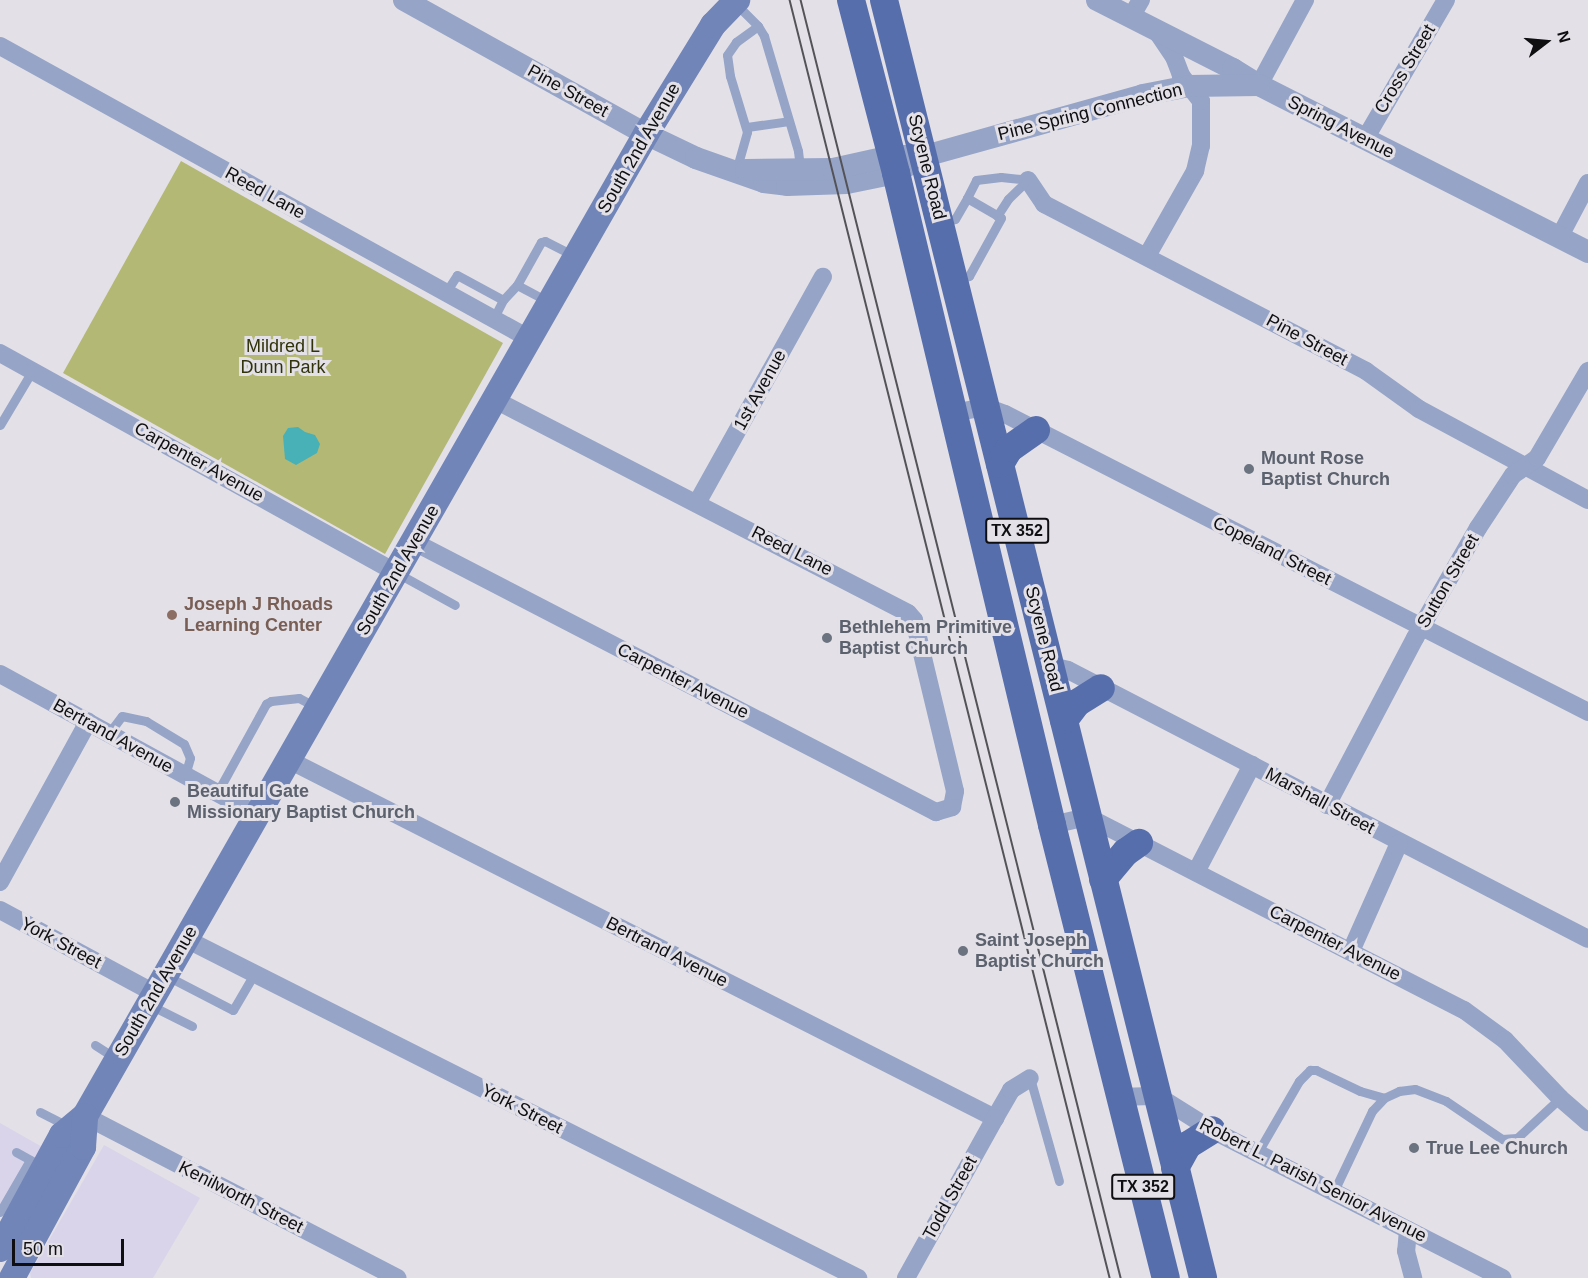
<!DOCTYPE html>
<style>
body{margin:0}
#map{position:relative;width:1588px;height:1278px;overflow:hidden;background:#e3e0e7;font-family:Helvetica,sans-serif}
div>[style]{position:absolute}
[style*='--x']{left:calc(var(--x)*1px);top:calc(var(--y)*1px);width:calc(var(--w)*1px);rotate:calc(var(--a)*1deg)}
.commercial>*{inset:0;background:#d9d4ea}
.green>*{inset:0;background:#b3b874}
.water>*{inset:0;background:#48b1b7}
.service>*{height:9px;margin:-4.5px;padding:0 4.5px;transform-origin:4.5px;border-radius:4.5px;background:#95a4c7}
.minor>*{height:18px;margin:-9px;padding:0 9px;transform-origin:9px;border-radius:9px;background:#95a4c7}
.tertiary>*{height:22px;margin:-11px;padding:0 11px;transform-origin:11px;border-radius:11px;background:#95a4c7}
.secondary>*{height:26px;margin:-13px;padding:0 13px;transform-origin:13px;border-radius:13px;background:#7185b8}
.primary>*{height:28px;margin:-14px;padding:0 14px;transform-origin:14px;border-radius:14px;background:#576eac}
.tram>*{height:1.5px;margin:-0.75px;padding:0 0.75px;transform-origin:0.75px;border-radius:0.75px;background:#545357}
.dots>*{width:16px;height:16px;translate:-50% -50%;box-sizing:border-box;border:3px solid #e3e0e7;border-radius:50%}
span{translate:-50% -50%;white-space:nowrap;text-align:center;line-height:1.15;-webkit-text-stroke:6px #e3e0e7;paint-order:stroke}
.shield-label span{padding:2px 4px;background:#e3e0e7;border:2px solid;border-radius:4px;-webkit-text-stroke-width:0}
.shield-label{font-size:16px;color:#0f0f11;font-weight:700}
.street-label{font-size:18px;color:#0f0f11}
.park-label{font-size:18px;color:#303309}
.worship-label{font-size:18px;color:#5b616d;font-weight:700}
.left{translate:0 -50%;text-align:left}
.education-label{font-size:18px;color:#785e54;font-weight:700}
.north{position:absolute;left:1516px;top:12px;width:60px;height:60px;-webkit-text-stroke:4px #e3e0e7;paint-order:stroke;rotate:74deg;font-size:16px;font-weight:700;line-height:24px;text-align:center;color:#0f0f11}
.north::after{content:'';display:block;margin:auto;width:21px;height:27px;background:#0f0f11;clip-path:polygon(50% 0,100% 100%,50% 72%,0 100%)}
.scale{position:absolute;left:12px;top:1239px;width:112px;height:27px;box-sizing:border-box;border:3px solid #0f0f11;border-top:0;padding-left:8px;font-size:18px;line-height:21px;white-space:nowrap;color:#0f0f11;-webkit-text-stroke:4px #e3e0e7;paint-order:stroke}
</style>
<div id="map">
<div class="commercial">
<i style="clip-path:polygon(0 1123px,44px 1148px,0 1217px)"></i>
<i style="clip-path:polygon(104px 1145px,200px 1198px,153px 1278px,31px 1278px,30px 1273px)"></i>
</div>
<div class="green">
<i style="clip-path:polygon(181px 161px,503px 343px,385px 554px,63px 373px)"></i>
</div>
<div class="water">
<i style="clip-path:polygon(298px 427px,305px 432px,315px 435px,320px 444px,317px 453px,296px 465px,285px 459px,283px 436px,288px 428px)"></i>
</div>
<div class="service">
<i style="--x:736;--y:4;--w:31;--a:45"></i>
<i style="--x:758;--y:26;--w:12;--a:59"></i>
<i style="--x:764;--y:36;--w:120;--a:73.5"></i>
<i style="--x:798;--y:151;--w:17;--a:83"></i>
<i style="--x:747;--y:127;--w:42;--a:-8.1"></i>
<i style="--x:736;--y:171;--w:41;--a:-74.2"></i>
<i style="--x:747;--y:132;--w:59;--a:-106.9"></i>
<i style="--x:730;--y:76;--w:21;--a:-98"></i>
<i style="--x:727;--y:55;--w:16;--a:-55"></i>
<i style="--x:736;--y:42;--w:27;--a:-36"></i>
<i style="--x:967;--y:198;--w:20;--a:-63"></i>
<i style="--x:976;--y:180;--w:25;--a:-7"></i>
<i style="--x:1001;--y:177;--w:27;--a:6"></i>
<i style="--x:997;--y:216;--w:20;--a:-57"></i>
<i style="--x:1008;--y:199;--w:28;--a:-44"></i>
<i style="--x:943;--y:222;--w:12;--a:-14"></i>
<i style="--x:955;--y:219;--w:24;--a:-60"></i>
<i style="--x:967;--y:198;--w:39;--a:30"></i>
<i style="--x:1001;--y:218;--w:66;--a:118.9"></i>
<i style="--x:969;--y:276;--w:13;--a:162"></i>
<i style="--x:517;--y:285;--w:36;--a:28"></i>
<i style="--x:446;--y:292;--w:20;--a:-57"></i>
<i style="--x:457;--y:275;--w:52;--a:28.5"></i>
<i style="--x:503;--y:300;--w:20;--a:117"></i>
<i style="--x:503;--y:300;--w:21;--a:-47"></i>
<i style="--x:517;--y:285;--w:49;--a:-60.8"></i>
<i style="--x:541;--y:242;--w:4;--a:-14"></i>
<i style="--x:545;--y:241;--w:31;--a:27"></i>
<i style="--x:0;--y:425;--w:63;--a:-59.3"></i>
<i style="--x:397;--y:573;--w:66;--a:28.9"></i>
<i style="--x:109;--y:733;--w:21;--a:-53"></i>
<i style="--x:122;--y:716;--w:25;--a:12"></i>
<i style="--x:146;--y:721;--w:44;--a:31.2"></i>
<i style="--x:184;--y:744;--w:15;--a:67"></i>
<i style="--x:190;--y:758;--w:18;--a:106"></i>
<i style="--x:217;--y:793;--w:102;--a:-61.2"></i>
<i style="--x:266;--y:704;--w:6;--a:-31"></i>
<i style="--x:271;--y:701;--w:28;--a:-6"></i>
<i style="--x:299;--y:698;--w:19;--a:28"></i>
<i style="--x:167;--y:976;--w:74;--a:27.3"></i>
<i style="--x:233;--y:1010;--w:42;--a:-59.7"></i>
<i style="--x:150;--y:1005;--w:47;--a:26.6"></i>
<i style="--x:95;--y:1045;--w:24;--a:33"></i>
<i style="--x:1030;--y:1078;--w:107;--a:74.3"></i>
<i style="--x:40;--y:1112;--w:33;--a:27"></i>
<i style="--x:16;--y:1152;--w:21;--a:29"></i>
<i style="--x:1258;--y:1152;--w:82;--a:-60"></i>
<i style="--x:1299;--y:1081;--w:16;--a:-45"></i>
<i style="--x:1310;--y:1070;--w:6;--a:0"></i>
<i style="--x:1316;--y:1070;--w:49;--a:25.5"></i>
<i style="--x:1360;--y:1091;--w:25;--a:16"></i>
<i style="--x:1334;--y:1191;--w:89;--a:-64.6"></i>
<i style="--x:1372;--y:1111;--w:18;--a:-47"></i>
<i style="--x:1384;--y:1098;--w:17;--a:-25"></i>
<i style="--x:1399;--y:1091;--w:16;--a:-7"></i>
<i style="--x:1415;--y:1089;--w:33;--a:21"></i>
<i style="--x:1446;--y:1101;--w:68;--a:34.2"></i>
<i style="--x:1502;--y:1139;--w:15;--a:-4"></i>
<i style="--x:1517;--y:1138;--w:59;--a:-42.9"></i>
<i style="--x:0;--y:1212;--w:60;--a:-60"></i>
</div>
<div class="minor">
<i style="--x:1131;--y:17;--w:20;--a:-60"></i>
<i style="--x:0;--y:46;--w:606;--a:28.94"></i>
<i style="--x:1259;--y:85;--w:97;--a:-61.6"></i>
<i style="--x:1365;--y:139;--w:161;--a:-59.8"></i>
<i style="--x:1028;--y:180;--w:29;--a:56"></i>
<i style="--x:1044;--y:204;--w:363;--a:27.4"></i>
<i style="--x:1366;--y:371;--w:65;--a:35.6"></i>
<i style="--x:1419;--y:409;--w:192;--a:28.3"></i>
<i style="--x:1560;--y:236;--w:60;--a:-62.2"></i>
<i style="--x:1147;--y:256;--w:98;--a:-60.5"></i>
<i style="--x:1195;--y:171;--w:26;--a:-77"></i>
<i style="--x:1201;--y:146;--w:45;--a:-90"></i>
<i style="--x:1201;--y:101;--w:33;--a:-128"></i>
<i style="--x:1181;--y:75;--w:19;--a:-111"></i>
<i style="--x:1174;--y:57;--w:32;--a:-124"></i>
<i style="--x:0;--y:353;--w:454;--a:29"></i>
<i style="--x:952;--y:413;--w:35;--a:-10"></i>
<i style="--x:986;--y:407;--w:20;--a:20"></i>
<i style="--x:1005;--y:414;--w:655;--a:27.07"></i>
<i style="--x:697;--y:503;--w:259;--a:-60.9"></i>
<i style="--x:414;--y:542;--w:588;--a:27.35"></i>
<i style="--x:936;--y:812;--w:17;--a:-17"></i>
<i style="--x:952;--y:807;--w:16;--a:-79"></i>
<i style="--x:955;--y:791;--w:176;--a:-103.5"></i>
<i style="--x:914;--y:620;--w:9;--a:-131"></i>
<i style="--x:908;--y:613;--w:465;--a:-152.7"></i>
<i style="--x:1051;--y:666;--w:17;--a:13"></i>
<i style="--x:1068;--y:670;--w:585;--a:27.35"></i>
<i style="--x:0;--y:674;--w:294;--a:28.7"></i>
<i style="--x:289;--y:760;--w:792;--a:26.89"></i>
<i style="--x:995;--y:1118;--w:32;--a:-60"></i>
<i style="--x:1011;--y:1090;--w:22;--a:-32"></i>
<i style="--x:1327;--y:805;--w:189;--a:-62.2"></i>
<i style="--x:1415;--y:638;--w:127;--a:-60.2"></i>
<i style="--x:1478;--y:528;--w:64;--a:-56.6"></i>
<i style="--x:1513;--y:475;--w:29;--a:-35"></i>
<i style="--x:1537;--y:458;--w:101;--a:-59.6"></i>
<i style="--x:1052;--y:825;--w:37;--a:-13"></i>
<i style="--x:1088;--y:817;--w:423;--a:27.2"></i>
<i style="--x:1464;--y:1010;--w:51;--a:36.2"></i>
<i style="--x:1505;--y:1040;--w:80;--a:46.5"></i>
<i style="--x:1560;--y:1098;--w:37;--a:41"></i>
<i style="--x:1196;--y:872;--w:121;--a:-62.4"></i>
<i style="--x:0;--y:882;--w:183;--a:-61.2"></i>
<i style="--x:0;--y:910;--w:175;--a:28.3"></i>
<i style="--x:186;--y:939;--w:753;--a:26.77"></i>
<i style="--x:1351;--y:951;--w:118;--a:-66"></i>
<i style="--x:1120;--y:1097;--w:38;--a:-2"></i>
<i style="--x:1158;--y:1096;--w:64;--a:32.2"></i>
<i style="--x:1212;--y:1130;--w:326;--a:27"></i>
<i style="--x:85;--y:1116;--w:352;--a:27.4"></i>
<i style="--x:1408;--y:1230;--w:21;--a:95"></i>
<i style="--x:1406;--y:1251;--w:28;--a:75"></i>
<i style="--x:906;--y:1278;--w:183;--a:-60.9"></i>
</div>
<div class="tertiary">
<i style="--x:404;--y:0;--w:277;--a:29"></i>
<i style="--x:646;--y:134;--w:55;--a:25.6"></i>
<i style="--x:696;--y:158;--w:72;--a:19.4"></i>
<i style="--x:764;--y:182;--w:23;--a:7"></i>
<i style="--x:787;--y:185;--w:60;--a:-1.9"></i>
<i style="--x:847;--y:183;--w:50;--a:-11.5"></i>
<i style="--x:896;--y:173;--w:17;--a:-33"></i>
<i style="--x:1097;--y:0;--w:153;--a:26.9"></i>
<i style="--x:1233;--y:69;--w:31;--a:32"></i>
<i style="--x:1259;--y:85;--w:369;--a:26.9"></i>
<i style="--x:746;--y:170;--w:87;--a:-0.7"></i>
<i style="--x:833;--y:169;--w:59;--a:-12.6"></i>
<i style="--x:891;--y:156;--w:34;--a:0"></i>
<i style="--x:925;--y:156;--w:226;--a:-15.6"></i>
<i style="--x:1143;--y:95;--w:47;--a:-11.1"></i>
<i style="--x:1189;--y:86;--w:70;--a:-0.8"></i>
</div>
<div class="secondary">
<i style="--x:0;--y:1249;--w:130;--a:-61.5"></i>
<i style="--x:62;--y:1135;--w:30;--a:-40"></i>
<i style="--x:85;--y:1116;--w:1131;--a:-60.26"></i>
<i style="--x:646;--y:134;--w:128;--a:-58.4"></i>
<i style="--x:713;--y:25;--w:35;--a:-46"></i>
<i style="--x:12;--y:1278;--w:149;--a:-61.5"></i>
<i style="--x:83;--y:1147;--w:31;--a:-86"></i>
</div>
<div class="primary">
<i style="--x:851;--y:0;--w:179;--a:75.4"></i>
<i style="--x:896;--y:173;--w:670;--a:76.54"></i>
<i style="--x:1052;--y:825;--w:467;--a:75.9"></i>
<i style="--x:884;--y:0;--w:1317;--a:75.98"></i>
<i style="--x:1000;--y:464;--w:17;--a:-59"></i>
<i style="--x:1009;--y:449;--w:33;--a:-35"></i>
<i style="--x:1064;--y:720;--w:21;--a:-53"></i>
<i style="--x:1077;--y:703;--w:28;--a:-32"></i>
<i style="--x:1103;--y:879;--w:35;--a:-50"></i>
<i style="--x:1126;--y:852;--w:16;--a:-35"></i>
<i style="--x:1175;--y:1168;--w:26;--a:-61"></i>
<i style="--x:1188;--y:1145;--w:28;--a:-32"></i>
</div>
<div class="tram">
<i style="--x:790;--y:0;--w:1317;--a:75.94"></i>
<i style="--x:801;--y:0;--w:1317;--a:75.94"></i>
</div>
<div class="dots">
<i style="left:1249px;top:469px;background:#6b7280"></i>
<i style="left:172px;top:615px;background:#8d6e63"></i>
<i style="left:827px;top:638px;background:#6b7280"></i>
<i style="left:175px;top:802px;background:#6b7280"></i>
<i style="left:963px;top:951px;background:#6b7280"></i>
<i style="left:1414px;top:1148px;background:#6b7280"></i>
</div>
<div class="shield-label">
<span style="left:1017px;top:531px">TX 352</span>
<span style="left:1143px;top:1187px">TX 352</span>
</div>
<div class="street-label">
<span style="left:1405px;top:69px;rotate:-59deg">Cross Street</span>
<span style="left:568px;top:91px;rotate:29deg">Pine Street</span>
<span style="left:1090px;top:112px;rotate:-14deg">Pine Spring Connection</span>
<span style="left:1341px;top:127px;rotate:27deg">Spring Avenue</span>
<span style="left:639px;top:148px;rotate:-60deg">South 2nd Avenue</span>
<span style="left:927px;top:167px;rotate:76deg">Scyene Road</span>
<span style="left:265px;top:193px;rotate:29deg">Reed Lane</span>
<span style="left:1307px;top:340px;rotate:28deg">Pine Street</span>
<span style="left:760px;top:390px;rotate:-61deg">1st Avenue</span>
<span style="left:199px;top:462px;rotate:29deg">Carpenter Avenue</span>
<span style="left:792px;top:551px;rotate:27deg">Reed Lane</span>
<span style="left:1272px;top:551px;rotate:27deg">Copeland Street</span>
<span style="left:398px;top:570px;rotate:-60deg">South 2nd Avenue</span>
<span style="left:1448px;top:581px;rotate:-60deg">Sutton Street</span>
<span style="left:1044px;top:639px;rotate:76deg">Scyene Road</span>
<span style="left:683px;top:681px;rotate:27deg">Carpenter Avenue</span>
<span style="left:113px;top:736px;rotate:29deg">Bertrand Avenue</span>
<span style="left:1320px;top:801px;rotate:28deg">Marshall Street</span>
<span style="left:61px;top:943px;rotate:28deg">York Street</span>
<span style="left:1335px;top:943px;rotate:27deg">Carpenter Avenue</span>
<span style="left:667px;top:952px;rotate:27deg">Bertrand Avenue</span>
<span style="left:156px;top:991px;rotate:-60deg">South 2nd Avenue</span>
<span style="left:522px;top:1109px;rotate:27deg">York Street</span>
<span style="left:1313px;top:1180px;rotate:27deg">Robert L. Parish Senior Avenue</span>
<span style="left:241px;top:1197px;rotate:27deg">Kenilworth Street</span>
<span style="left:950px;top:1198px;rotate:-61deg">Todd Street</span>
</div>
<div class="park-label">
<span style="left:283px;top:357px">Mildred L<br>Dunn Park</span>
</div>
<div class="worship-label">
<span class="left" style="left:1261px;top:469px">Mount Rose<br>Baptist Church</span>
<span class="left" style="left:839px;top:638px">Bethlehem Primitive<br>Baptist Church</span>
<span class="left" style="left:187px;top:802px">Beautiful Gate<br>Missionary Baptist Church</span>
<span class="left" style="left:975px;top:951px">Saint Joseph<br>Baptist Church</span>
<span class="left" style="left:1426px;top:1148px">True Lee Church</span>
</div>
<div class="education-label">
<span class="left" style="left:184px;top:615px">Joseph J Rhoads<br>Learning Center</span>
</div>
<div class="north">N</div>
<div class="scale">50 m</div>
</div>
